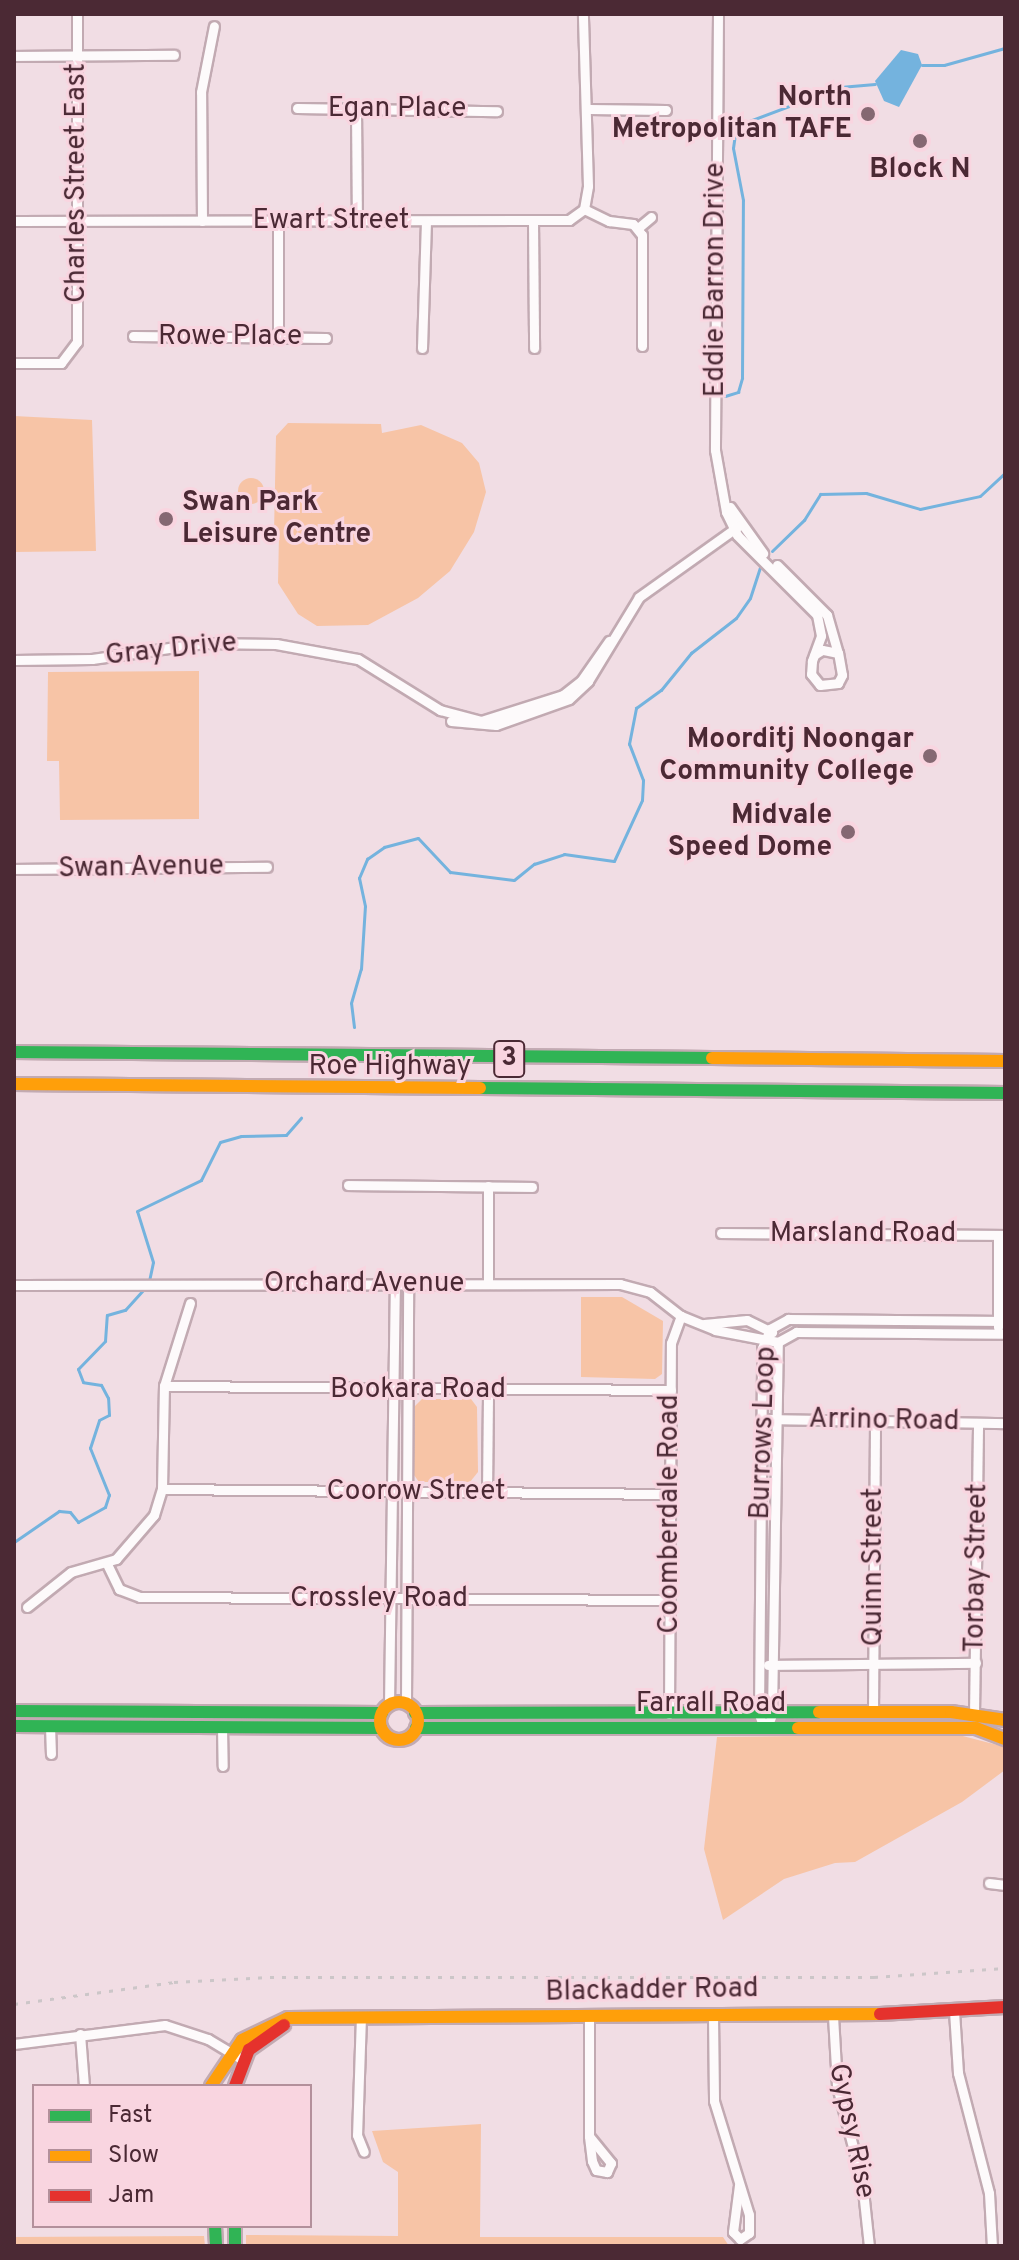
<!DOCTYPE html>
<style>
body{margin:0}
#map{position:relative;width:1019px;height:2260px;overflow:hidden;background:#f1dde4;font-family:Overpass,sans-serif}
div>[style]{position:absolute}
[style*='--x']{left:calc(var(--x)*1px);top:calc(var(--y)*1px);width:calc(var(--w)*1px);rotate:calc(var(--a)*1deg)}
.green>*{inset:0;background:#f7c4a6}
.round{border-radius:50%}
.water>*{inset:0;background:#74b3de}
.stream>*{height:3px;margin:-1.5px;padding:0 1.5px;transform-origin:1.5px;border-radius:1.5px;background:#74b3de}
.roads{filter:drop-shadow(2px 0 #c2aab2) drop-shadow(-2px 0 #c2aab2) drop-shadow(0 2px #c2aab2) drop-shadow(0 -2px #c2aab2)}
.street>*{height:9px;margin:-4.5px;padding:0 4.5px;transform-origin:4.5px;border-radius:4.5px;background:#fdfafb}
.fast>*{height:12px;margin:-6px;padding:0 6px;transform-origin:6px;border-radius:6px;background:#30b455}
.slow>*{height:12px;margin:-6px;padding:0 6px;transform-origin:6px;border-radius:6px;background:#ff9f0a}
.slow>.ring{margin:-6px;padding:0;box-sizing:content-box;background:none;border:12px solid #ff9f0a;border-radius:50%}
.jam>*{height:12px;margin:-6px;padding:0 6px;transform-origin:6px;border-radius:6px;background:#e5322d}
.rail>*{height:3px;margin-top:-1.5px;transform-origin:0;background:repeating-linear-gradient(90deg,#ccc6c8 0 4px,transparent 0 12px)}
.dots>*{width:22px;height:22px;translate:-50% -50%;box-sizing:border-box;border:4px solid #f9d5e0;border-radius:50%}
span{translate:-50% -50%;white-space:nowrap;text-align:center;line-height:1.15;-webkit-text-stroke:6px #f9d5e0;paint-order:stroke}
.shield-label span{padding:2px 6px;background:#f9d5e0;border:2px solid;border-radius:6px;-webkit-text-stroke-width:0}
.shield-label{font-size:26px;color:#4b2934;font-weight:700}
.poi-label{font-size:28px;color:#4b2934;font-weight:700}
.right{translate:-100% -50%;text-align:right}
.left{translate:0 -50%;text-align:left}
.street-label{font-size:28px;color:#4b2934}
.frame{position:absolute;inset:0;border:16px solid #4b2934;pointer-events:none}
.legend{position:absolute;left:32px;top:2084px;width:280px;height:144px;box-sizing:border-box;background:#f9d5e0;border:2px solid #b3909b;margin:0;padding:10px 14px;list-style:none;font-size:24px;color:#4b2934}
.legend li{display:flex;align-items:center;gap:16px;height:40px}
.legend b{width:40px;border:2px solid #b3909b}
</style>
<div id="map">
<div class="green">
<i style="clip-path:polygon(14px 416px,92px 420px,96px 551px,14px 552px)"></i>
<i style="clip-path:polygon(288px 423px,381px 424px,382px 433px,421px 425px,462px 443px,479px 463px,486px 492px,474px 532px,450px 571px,418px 598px,368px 625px,317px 626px,298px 614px,278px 583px,279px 534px,274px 533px,276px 436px)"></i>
<i class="round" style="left:238px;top:478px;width:26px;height:26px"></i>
<i style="clip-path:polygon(199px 671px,199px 819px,60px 820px,59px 761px,47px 761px,48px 672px)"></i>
<i style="clip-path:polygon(581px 1297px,622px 1297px,663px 1321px,662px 1374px,655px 1379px,581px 1377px)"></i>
<i style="clip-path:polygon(422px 1399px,471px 1399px,477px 1407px,478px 1472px,470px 1482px,419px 1482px,414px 1475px,414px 1407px)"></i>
<i style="clip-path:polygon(955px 1734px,1005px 1747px,1005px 1770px,962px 1802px,855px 1862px,835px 1863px,784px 1879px,723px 1920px,704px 1849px,717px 1737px)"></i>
<i style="clip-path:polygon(481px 2124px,480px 2237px,723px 2237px,729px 2246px,246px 2246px,246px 2235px,398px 2236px,398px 2172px,383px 2162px,372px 2131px)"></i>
<i style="clip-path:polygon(204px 2236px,205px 2246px,14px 2246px,14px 2237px)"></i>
</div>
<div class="water">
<i style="clip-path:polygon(901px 50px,918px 54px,922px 65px,899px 107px,884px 101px,875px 81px)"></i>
</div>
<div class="stream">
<i style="--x:922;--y:65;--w:22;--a:0"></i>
<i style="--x:944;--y:65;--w:63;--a:-15.6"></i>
<i style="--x:725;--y:396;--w:14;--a:-17"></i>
<i style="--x:738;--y:392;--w:15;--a:-74"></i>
<i style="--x:742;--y:378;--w:178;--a:-89.7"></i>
<i style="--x:743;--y:200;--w:53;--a:-100.9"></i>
<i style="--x:733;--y:148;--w:22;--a:-82"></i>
<i style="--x:736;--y:126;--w:111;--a:-20.6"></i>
<i style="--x:840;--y:87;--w:35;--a:-5"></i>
<i style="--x:772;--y:551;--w:45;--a:-44.1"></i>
<i style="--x:804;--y:520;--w:31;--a:-58"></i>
<i style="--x:820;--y:494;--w:46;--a:-1.2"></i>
<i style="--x:866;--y:493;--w:56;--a:16.5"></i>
<i style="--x:920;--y:509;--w:61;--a:-12.2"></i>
<i style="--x:980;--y:496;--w:34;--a:-43"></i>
<i style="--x:354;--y:1027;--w:24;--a:-97"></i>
<i style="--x:351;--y:1003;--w:35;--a:-74"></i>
<i style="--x:361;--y:969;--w:63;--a:-86.4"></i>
<i style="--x:365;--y:906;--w:29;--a:-102"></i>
<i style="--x:359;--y:878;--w:21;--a:-67"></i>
<i style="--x:367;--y:859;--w:21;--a:-35"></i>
<i style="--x:384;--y:847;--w:35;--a:-15"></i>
<i style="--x:418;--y:838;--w:47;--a:46.7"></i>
<i style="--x:450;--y:872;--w:64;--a:7.1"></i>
<i style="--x:514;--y:880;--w:26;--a:-39"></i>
<i style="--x:534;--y:864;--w:32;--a:-18"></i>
<i style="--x:564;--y:854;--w:50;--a:8"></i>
<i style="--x:614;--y:861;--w:67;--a:-65.3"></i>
<i style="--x:642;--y:800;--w:20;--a:-87"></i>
<i style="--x:643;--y:780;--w:39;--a:-111"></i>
<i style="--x:629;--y:744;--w:37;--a:-79"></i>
<i style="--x:636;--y:708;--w:31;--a:-36"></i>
<i style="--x:661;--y:690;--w:48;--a:-51"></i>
<i style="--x:691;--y:653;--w:57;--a:-37.9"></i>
<i style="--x:736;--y:618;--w:24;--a:-55"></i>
<i style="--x:750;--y:598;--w:35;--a:-72"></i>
<i style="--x:149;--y:1281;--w:19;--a:-78"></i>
<i style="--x:153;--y:1262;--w:53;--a:-107.4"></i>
<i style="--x:137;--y:1211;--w:71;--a:-25.8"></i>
<i style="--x:201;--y:1180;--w:42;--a:-63.4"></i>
<i style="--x:220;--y:1142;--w:22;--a:-16"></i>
<i style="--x:241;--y:1136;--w:45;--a:-1.3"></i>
<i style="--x:286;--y:1135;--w:23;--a:-49"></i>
<i style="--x:14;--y:1542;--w:55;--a:-34.6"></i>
<i style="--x:59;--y:1511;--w:11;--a:5"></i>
<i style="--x:70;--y:1512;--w:13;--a:51"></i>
<i style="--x:78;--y:1522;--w:31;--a:-29"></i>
<i style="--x:105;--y:1507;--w:13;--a:-72"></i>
<i style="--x:109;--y:1495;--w:51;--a:-112"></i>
<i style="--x:90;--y:1448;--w:29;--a:-72"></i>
<i style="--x:99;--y:1420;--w:11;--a:-27"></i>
<i style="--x:109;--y:1415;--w:17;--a:-93"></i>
<i style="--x:108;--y:1398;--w:15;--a:-118"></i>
<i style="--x:101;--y:1385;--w:18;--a:-171"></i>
<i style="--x:83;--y:1382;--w:14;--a:-111"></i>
<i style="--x:78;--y:1369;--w:39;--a:-46"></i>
<i style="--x:105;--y:1341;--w:26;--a:-86"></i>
<i style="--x:107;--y:1315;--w:19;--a:-16"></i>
<i style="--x:125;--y:1310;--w:28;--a:-48"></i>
</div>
<div class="roads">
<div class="street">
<i style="--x:718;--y:14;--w:436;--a:90.4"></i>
<i style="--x:715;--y:450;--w:63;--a:79.9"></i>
<i style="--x:726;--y:512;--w:25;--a:64"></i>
<i style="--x:737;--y:535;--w:113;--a:45"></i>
<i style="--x:817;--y:615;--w:21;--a:79"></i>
<i style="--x:821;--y:636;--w:27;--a:110"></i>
<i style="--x:812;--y:661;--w:13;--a:94"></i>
<i style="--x:811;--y:674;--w:14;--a:51"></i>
<i style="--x:820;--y:685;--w:18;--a:-6"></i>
<i style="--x:838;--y:683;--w:9;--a:-63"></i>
<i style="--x:842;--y:675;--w:22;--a:-100"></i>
<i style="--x:838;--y:653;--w:16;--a:-169"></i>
<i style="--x:822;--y:650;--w:9;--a:148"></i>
<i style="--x:14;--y:56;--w:160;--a:-0.4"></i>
<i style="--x:297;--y:108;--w:200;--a:0.9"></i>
<i style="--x:589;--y:109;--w:77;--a:0.7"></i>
<i style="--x:356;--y:110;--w:110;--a:89.5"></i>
<i style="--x:584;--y:209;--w:28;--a:26"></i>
<i style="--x:609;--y:221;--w:24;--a:7"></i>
<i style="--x:633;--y:224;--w:14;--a:51"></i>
<i style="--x:642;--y:235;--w:111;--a:90"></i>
<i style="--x:14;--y:221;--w:555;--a:-0.1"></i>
<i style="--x:569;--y:220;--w:19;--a:-36"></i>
<i style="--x:584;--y:209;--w:23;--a:-80"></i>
<i style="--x:588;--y:186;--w:172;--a:-91.7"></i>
<i style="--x:202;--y:221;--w:129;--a:-90.4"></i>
<i style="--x:201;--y:92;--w:67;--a:-78.9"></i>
<i style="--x:278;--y:221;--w:114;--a:90"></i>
<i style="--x:533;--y:221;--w:127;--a:89.5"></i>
<i style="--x:638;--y:228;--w:17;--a:-40"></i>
<i style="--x:133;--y:336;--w:193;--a:0.6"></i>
<i style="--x:422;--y:348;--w:127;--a:-88.2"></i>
<i style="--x:14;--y:363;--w:47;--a:0"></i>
<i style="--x:61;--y:363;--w:26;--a:-53"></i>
<i style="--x:77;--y:342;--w:328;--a:-90"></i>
<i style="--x:730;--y:507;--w:57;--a:54.3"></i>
<i style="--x:777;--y:565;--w:71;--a:45"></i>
<i style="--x:827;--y:615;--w:40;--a:74"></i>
<i style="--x:14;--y:660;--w:78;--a:-0.7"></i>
<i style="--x:92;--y:659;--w:113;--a:-8.1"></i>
<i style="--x:204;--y:643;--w:72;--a:0.8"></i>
<i style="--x:276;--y:644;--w:83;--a:10.4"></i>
<i style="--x:358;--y:659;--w:97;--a:31.9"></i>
<i style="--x:440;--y:710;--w:42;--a:15"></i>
<i style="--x:481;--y:721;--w:86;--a:-17.6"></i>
<i style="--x:563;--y:695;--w:23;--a:-38"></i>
<i style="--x:581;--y:681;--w:49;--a:-55"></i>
<i style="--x:451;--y:721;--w:45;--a:5.1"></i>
<i style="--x:496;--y:725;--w:77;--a:-19.6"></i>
<i style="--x:569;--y:699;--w:26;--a:-43"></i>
<i style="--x:588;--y:681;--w:98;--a:-58.7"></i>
<i style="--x:639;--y:597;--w:124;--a:-35.5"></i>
<i style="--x:14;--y:869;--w:253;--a:-0.5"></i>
<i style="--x:348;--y:1185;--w:184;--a:0.6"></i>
<i style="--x:488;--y:1186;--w:97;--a:90"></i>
<i style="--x:721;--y:1233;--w:284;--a:0.4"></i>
<i style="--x:14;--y:1285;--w:606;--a:-0.09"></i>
<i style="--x:620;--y:1284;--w:31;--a:15"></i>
<i style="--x:650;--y:1292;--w:39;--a:38"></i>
<i style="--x:681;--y:1316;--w:37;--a:22"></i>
<i style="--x:715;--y:1330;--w:64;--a:10.8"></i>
<i style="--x:704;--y:1324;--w:43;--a:-5.3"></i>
<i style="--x:747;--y:1320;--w:28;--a:26"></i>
<i style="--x:998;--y:1327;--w:92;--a:-90"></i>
<i style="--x:164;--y:1386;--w:507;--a:0.45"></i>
<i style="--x:770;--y:1419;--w:235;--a:1"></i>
<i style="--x:162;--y:1489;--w:509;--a:0.56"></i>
<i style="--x:487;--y:1492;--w:101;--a:-89.4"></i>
<i style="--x:107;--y:1564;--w:28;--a:64"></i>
<i style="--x:119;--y:1589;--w:22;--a:21"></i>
<i style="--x:140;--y:1597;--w:529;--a:0.32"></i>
<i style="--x:27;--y:1607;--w:56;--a:-38.5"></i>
<i style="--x:71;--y:1572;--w:47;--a:-16.1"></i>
<i style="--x:116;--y:1559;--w:58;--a:-49.2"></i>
<i style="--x:154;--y:1515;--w:27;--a:-73"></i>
<i style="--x:162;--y:1489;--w:103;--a:-88.9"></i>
<i style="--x:164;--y:1386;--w:87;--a:-72.6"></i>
<i style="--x:768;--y:1665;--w:208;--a:-0.6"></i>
<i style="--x:406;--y:1704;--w:419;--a:-89.7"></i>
<i style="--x:389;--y:1705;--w:420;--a:-89.2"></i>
<i style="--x:873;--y:1713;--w:292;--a:-89.6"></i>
<i style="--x:669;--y:1714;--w:371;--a:-89.7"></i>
<i style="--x:671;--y:1343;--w:29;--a:-70"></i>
<i style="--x:974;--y:1714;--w:291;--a:-89.2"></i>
<i style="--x:50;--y:1726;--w:28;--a:88"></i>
<i style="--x:222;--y:1727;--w:39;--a:89"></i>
<i style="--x:764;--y:1728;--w:15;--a:-110"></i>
<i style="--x:759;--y:1714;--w:366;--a:-89.5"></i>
<i style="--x:762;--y:1348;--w:21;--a:-67"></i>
<i style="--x:770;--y:1329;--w:21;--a:-29"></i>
<i style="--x:788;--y:1319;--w:217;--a:0.5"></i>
<i style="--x:767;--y:1728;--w:15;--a:-70"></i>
<i style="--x:772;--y:1714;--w:372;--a:-89.1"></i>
<i style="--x:778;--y:1342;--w:21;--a:-29"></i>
<i style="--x:796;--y:1332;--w:209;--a:0.5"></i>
<i style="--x:989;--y:1883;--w:16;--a:7"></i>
<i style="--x:954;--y:2011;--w:62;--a:86.3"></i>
<i style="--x:958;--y:2073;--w:124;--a:75.5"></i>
<i style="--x:989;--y:2193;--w:53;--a:86.8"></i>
<i style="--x:361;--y:2016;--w:119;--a:91.9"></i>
<i style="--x:357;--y:2135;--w:18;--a:68"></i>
<i style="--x:713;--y:2016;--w:85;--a:89.3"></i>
<i style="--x:714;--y:2101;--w:119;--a:72.9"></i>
<i style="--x:749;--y:2215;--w:18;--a:90"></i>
<i style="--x:749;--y:2233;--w:11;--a:146"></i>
<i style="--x:740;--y:2239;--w:10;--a:-135"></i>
<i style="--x:733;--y:2232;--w:47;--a:-82.7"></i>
<i style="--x:833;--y:2016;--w:70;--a:86.7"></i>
<i style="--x:837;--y:2086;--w:98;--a:75.3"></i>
<i style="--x:862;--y:2181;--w:65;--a:83.9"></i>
<i style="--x:589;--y:2017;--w:119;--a:90"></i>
<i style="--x:589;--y:2136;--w:35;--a:51"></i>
<i style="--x:611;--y:2163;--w:10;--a:114"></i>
<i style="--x:607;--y:2172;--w:11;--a:-170"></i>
<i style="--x:596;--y:2170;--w:10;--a:-114"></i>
<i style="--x:592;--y:2161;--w:25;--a:-97"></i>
<i style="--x:80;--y:2034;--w:52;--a:85.6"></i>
<i style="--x:14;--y:2044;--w:152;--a:-7.2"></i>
<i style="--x:165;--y:2025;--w:45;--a:18"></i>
<i style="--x:208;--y:2039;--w:41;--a:31"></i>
</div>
<div class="fast">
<i style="--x:14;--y:1052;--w:698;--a:0.49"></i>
<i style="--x:480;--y:1088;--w:525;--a:0.55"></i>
<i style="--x:14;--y:1711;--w:368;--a:0.3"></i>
<i style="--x:415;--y:1713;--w:404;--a:-0.1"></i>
<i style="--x:14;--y:1726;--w:367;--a:0.3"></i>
<i style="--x:416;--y:1728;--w:382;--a:0"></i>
<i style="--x:215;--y:2226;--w:20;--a:87"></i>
<i style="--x:235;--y:2226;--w:20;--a:90"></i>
</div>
<div class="slow">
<i style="--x:712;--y:1058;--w:293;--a:0.6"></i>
<i style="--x:14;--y:1084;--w:466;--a:0.5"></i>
<i class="ring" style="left:380px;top:1702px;width:26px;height:26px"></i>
<i style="--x:819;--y:1712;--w:132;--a:0"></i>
<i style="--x:951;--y:1712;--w:55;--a:8.4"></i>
<i style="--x:798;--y:1728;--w:178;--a:0"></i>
<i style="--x:976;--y:1728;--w:31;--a:21"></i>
<i style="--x:211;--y:2086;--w:55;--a:-56"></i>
<i style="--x:242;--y:2040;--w:51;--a:-25.6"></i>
<i style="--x:288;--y:2018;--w:592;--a:-0.39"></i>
</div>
<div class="jam">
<i style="--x:880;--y:2014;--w:125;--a:-3.2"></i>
<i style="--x:235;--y:2086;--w:39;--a:-69"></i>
<i style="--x:249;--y:2050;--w:43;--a:-35.5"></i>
</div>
</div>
<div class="rail">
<i style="--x:14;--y:2004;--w:162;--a:-7.8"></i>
<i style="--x:174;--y:1982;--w:96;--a:-3"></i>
<i style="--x:270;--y:1977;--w:604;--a:0"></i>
<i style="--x:874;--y:1977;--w:131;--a:-3.9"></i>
</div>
<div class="dots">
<i style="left:868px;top:114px;background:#856872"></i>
<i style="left:920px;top:141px;background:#856872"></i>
<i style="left:166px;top:519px;background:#856872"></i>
<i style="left:930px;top:756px;background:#856872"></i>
<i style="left:848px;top:832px;background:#856872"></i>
</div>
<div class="shield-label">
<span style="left:509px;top:1059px">3</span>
</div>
<div class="poi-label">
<span class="right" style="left:852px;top:114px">North<br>Metropolitan TAFE</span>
<span style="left:920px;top:170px">Block N</span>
<span class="left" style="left:182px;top:519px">Swan Park<br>Leisure Centre</span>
<span class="right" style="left:914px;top:756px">Moorditj Noongar<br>Community College</span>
<span class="right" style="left:832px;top:832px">Midvale<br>Speed Dome</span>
</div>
<div class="street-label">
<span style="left:397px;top:109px">Egan Place</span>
<span style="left:77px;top:183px;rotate:-90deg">Charles Street East</span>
<span style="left:331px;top:221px">Ewart Street</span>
<span style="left:716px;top:280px;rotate:-90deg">Eddie Barron Drive</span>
<span style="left:230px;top:337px">Rowe Place</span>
<span style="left:171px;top:650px;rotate:-6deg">Gray Drive</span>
<span style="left:141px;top:868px;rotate:-1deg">Swan Avenue</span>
<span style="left:390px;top:1067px">Roe Highway</span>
<span style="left:863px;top:1234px">Marsland Road</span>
<span style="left:364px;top:1284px">Orchard Avenue</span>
<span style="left:418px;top:1390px">Bookara Road</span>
<span style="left:884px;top:1421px;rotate:1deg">Arrino Road</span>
<span style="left:764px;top:1433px;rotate:-88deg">Burrows Loop</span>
<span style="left:416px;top:1492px">Coorow Street</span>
<span style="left:670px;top:1514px;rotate:-90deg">Coomberdale Road</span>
<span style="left:874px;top:1567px;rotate:-90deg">Quinn Street</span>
<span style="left:977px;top:1568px;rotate:-89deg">Torbay Street</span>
<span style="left:379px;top:1599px">Crossley Road</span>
<span style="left:711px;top:1704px">Farrall Road</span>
<span style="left:652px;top:1991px;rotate:-1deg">Blackadder Road</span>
<span style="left:851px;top:2131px;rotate:78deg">Gypsy Rise</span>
</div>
<div class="frame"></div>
<ul class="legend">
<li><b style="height:10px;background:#30b455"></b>Fast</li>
<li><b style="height:10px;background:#ff9f0a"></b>Slow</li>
<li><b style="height:10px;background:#e5322d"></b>Jam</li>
</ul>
</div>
